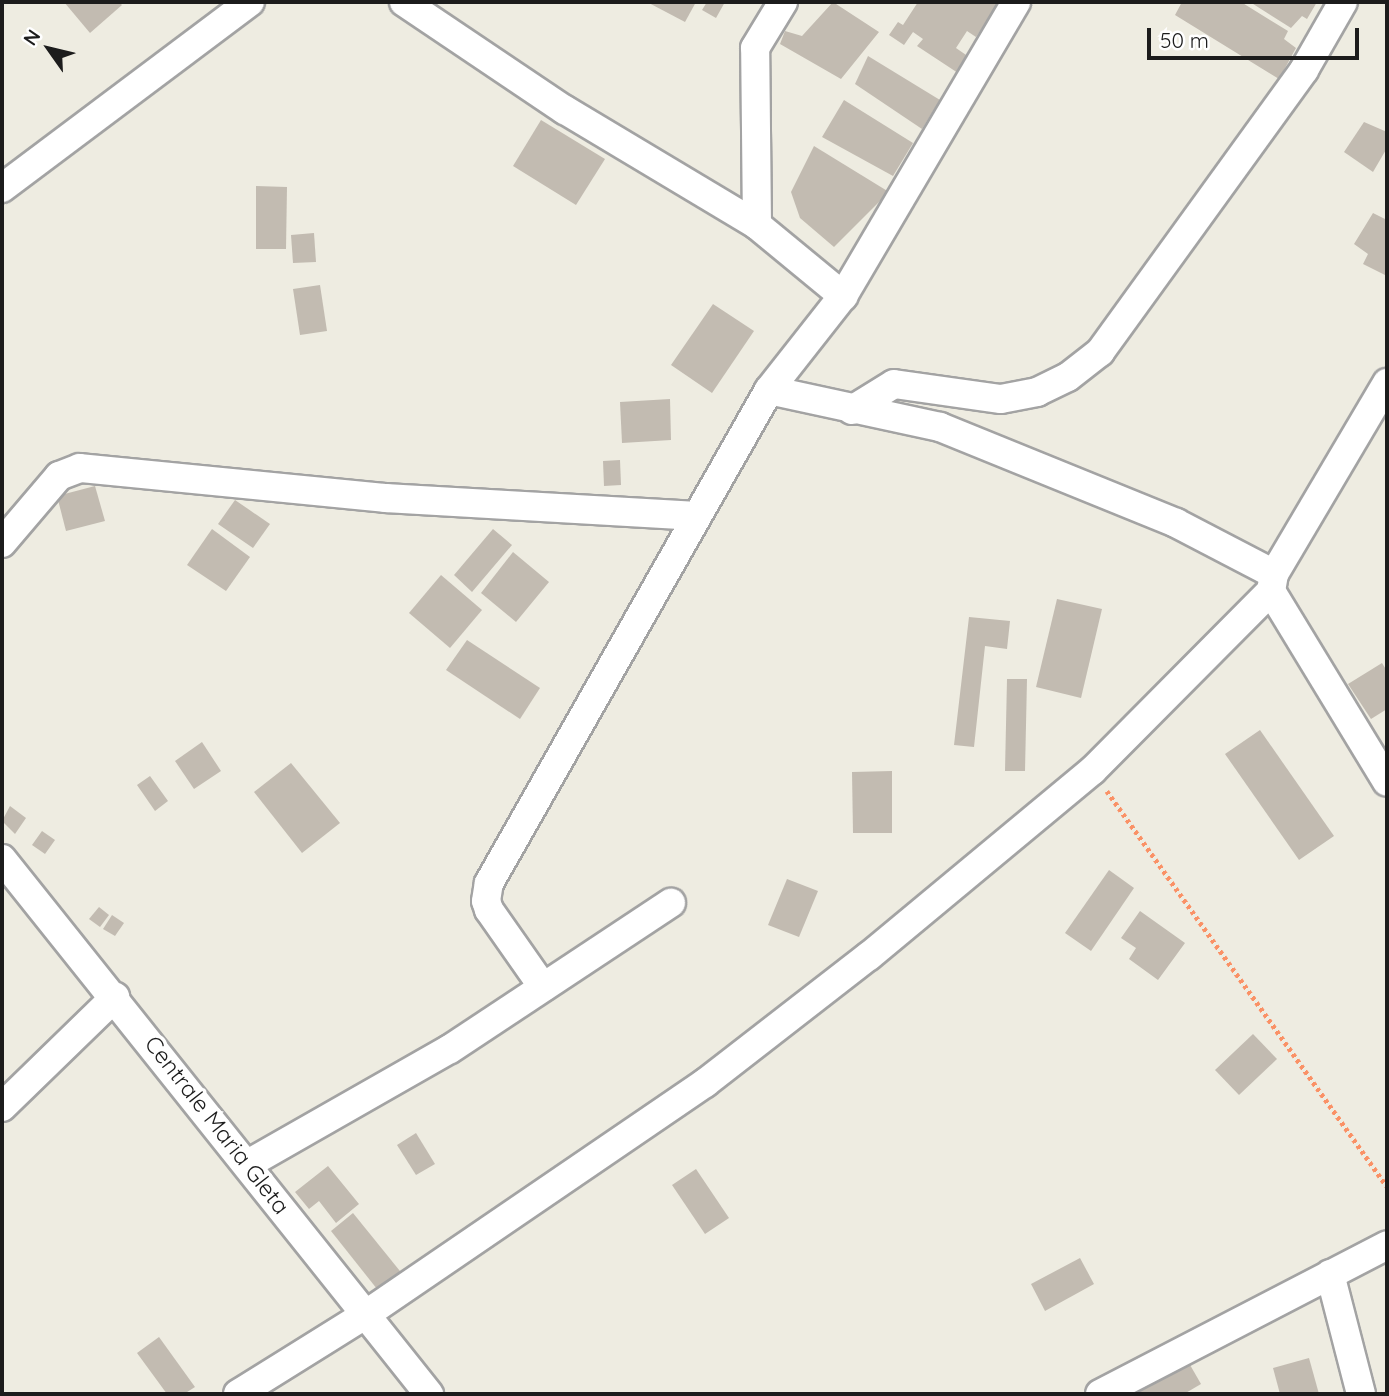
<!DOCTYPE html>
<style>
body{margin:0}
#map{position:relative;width:1389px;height:1396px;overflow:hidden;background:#eeece1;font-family:Quicksand,sans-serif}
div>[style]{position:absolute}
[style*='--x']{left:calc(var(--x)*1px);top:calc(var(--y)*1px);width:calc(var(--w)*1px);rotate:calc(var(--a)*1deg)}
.building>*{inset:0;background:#c2bbb1}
.path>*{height:4.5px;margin-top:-2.25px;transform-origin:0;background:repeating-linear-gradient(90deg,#fa9166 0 3.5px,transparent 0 7px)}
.roads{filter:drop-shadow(2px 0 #a3a3a3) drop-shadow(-2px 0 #a3a3a3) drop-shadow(0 2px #a3a3a3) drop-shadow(0 -2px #a3a3a3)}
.minor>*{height:28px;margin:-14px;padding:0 14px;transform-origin:14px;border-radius:14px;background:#fff}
span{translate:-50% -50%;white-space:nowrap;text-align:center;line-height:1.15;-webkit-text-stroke:7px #fff;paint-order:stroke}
.street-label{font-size:23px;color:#1c1c1c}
.frame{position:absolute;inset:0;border:4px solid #1c1c1c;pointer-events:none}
.north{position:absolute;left:14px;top:14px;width:70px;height:70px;-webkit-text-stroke:5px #fff;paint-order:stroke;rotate:304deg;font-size:19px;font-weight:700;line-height:28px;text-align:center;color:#1c1c1c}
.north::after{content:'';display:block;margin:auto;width:24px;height:32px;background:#1c1c1c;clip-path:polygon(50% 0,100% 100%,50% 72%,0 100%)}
.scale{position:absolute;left:1147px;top:28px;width:212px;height:32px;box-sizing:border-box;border:4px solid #1c1c1c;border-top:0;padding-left:9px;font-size:21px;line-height:24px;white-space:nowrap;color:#1c1c1c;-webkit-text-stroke:5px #fff;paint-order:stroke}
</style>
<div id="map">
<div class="building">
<i style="clip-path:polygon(64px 2px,119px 2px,122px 5px,90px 33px)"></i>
<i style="clip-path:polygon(647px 2px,696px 2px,685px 22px)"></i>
<i style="clip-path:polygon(707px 2px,725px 2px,716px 18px,702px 10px)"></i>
<i style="clip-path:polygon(833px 2px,879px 32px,841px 79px,780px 44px,785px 31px,802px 36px)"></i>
<i style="clip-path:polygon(918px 2px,1000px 2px,976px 37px,967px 31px,956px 48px,969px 57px,958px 73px,917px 46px,923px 39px,913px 32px,904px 45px,889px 35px,898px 22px,903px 25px)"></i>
<i style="clip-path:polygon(1182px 2px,1241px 2px,1288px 31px,1284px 39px,1296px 48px,1279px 79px,1175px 15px)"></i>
<i style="clip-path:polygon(1250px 2px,1317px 2px,1307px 19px,1302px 16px,1291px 28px)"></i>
<i style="clip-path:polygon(868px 56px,940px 100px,922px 129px,855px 84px)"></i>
<i style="clip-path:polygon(844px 100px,913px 143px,893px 176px,822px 137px)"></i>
<i style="clip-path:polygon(541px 120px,605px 159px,576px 205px,513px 166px)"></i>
<i style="clip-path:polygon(1364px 122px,1387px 132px,1387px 148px,1373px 172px,1344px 152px)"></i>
<i style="clip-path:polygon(814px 146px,889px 192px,834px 247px,800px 218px,791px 192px)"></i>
<i style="clip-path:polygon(256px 186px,287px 187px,286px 249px,256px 249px)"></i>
<i style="clip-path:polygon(1373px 213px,1387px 220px,1387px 276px,1363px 264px,1368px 254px,1354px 244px)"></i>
<i style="clip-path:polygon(314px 233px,316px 262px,293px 263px,291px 235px)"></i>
<i style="clip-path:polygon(320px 285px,327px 331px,300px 335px,293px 289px)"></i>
<i style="clip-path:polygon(713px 304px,754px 331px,712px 393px,671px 365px)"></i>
<i style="clip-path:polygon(670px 399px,671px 440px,622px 443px,620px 402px)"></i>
<i style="clip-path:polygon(620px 460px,621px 485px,604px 486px,603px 461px)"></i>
<i style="clip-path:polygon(95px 486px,105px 521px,66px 531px,57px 496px)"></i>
<i style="clip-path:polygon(235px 500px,270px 524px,253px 548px,218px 524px)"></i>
<i style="clip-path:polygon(212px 529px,250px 557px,226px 591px,187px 565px)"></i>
<i style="clip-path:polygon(493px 529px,512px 545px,472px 592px,454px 575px)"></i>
<i style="clip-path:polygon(513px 552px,549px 582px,516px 622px,481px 593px)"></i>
<i style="clip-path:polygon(441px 575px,482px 610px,450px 648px,409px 613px)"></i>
<i style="clip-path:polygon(1057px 599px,1102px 609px,1081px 698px,1036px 687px)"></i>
<i style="clip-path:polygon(969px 617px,1010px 621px,1007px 649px,985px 646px,974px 747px,954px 745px)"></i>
<i style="clip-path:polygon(467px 640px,540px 688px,520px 719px,446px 670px)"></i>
<i style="clip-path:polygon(1382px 663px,1387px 671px,1387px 709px,1371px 719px,1348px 684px)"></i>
<i style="clip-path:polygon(1007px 679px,1027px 679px,1025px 771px,1005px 771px)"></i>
<i style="clip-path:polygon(1260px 730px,1334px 836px,1299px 860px,1225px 754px)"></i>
<i style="clip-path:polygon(202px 742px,221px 771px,194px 789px,175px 761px)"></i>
<i style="clip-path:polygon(291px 763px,340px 823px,302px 853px,254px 792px)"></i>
<i style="clip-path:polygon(892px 771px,892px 833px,853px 833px,852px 772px)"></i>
<i style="clip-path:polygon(150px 776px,168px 801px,155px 811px,137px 785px)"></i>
<i style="clip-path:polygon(10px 806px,26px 818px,15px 834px,2px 821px)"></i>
<i style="clip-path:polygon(42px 831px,55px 840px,45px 854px,32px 845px)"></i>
<i style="clip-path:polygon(1109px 870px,1134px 888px,1091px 951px,1065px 933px)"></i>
<i style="clip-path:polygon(787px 879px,818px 891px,799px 937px,768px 925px)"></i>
<i style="clip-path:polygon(99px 907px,109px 915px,100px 927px,89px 919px)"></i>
<i style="clip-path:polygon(1140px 911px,1185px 943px,1158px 980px,1129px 959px,1136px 948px,1121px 938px)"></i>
<i style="clip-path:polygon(112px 915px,124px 923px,115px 936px,103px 929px)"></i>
<i style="clip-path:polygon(1253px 1034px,1277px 1059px,1239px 1095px,1215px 1070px)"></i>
<i style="clip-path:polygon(416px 1133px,435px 1164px,416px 1175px,397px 1145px)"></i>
<i style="clip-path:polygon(328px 1166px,359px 1204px,336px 1223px,319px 1201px,309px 1209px,295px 1192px)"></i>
<i style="clip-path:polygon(696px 1169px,729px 1218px,705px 1234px,672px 1185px)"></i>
<i style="clip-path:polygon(353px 1213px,404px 1276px,381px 1294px,331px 1231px)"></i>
<i style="clip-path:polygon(1080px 1258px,1094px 1284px,1045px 1311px,1031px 1284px)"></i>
<i style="clip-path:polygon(159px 1337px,195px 1387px,184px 1394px,167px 1394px,137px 1353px)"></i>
<i style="clip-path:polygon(1178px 1344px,1201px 1384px,1184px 1394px,1094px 1394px)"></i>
<i style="clip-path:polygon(1309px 1358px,1319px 1394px,1280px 1394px,1273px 1368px)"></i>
</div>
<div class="path">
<i style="--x:1107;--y:791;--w:484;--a:54.7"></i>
</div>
<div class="roads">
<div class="minor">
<i style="--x:404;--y:2;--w:194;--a:33.9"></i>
<i style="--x:565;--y:110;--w:224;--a:30.9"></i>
<i style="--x:757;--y:225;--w:112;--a:39.5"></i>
<i style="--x:2;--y:188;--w:310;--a:-36.9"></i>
<i style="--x:757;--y:225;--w:177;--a:-90.6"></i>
<i style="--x:755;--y:48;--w:54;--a:-58.7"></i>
<i style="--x:769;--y:390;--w:175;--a:12.2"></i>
<i style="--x:940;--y:427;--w:255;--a:22.1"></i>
<i style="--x:1176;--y:523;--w:110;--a:27.5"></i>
<i style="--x:852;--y:410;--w:49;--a:-31.8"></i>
<i style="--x:894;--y:384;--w:108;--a:8"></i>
<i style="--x:1001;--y:399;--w:37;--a:-11"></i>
<i style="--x:1037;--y:392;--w:34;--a:-26"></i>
<i style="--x:1068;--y:377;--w:41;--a:-38"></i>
<i style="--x:1100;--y:352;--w:348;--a:-54.1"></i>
<i style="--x:1304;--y:70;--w:78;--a:-60.2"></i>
<i style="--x:2;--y:543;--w:88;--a:-49.6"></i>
<i style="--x:59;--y:476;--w:22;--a:-21"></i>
<i style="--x:80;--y:468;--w:307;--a:5.6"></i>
<i style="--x:386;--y:498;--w:311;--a:3.3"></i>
<i style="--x:1271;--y:591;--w:223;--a:58.7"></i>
<i style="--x:2;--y:859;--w:685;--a:51.41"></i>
<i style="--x:543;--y:987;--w:94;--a:-125"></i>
<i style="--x:489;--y:910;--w:9;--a:-108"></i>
<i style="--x:486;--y:901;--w:18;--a:-81"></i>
<i style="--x:489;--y:883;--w:567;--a:-60.41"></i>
<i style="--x:769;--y:390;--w:120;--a:-51.8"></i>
<i style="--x:843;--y:296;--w:341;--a:-59.5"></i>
<i style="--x:2;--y:1107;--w:158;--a:-44.2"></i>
<i style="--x:248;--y:1164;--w:232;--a:-29.7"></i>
<i style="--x:450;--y:1049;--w:265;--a:-33.5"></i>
<i style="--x:1330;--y:1274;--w:124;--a:75.5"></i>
<i style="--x:238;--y:1394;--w:150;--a:-31.9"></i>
<i style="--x:365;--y:1315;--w:412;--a:-34.3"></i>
<i style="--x:705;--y:1083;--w:207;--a:-37.8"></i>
<i style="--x:869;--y:956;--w:290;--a:-39.7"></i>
<i style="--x:1092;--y:771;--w:254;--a:-45.2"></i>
<i style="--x:1271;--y:591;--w:17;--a:-80"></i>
<i style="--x:1274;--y:574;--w:222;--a:-59.4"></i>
<i style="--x:1100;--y:1394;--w:323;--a:-27.4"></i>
</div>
</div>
<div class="street-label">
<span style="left:217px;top:1125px;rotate:52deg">Centrale Maria Gleta</span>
</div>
<div class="frame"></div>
<div class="north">N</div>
<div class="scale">50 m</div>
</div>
